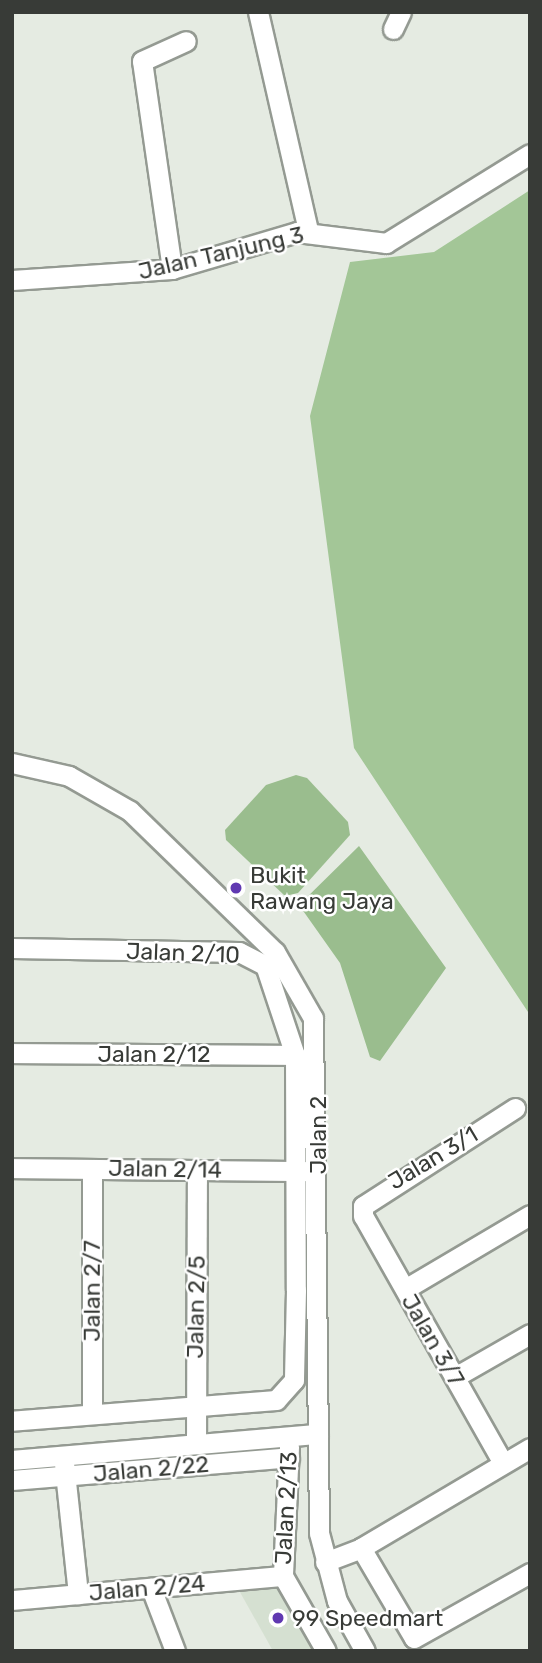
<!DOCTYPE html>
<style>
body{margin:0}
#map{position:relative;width:542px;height:1663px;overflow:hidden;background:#e5ebe2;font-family:Rubik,sans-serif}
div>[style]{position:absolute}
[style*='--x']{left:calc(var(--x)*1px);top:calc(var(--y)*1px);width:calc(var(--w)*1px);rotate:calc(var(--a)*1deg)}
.built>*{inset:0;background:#d5e0d1}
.forest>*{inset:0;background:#a3c697}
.water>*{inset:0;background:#9abd8e}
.roads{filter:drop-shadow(2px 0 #949a92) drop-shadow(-2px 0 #949a92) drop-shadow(0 2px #949a92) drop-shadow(0 -2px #949a92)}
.minor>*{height:19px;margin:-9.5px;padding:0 9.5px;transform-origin:9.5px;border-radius:9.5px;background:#fff}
.dots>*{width:19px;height:19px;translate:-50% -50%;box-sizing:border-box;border:4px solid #fff;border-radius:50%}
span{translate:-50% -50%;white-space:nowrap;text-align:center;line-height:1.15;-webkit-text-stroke:5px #fff;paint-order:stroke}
.street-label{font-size:23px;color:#383b37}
.poi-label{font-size:23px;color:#383b37}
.left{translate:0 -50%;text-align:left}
.frame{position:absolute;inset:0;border:14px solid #383b37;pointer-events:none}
</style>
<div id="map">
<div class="built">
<i style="clip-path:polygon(280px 1581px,321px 1651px,273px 1651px,236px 1585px)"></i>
</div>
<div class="forest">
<i style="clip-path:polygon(530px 190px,530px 1015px,354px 748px,310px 416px,350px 262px,434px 252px)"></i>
</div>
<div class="water">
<i style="clip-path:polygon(296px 775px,307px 778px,348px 822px,350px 835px,298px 893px,285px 896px,226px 840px,225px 830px,266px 785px)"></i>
<i style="clip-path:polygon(359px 846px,446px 968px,380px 1061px,370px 1057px,340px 963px,299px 905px)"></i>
</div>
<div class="roads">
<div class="minor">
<i style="--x:258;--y:12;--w:225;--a:77.1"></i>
<i style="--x:393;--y:29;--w:19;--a:-65"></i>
<i style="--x:172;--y:269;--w:210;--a:-98.2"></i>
<i style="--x:142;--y:61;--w:48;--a:-24.4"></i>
<i style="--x:12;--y:280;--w:160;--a:-3.9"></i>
<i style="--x:172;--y:269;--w:130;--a:-16.5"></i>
<i style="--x:297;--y:232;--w:90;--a:7"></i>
<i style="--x:386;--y:243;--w:169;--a:-31.7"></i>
<i style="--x:12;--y:763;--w:58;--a:12.8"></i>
<i style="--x:69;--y:776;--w:70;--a:29.8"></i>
<i style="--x:130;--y:811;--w:202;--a:44.2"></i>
<i style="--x:275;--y:952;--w:76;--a:60.1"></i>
<i style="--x:313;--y:1018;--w:515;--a:89.33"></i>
<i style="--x:319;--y:1533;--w:70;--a:75.2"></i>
<i style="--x:337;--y:1601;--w:57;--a:60.8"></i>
<i style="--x:12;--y:948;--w:227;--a:1"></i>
<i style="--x:239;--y:952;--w:29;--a:27"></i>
<i style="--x:265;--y:965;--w:95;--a:71.6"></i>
<i style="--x:295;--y:1055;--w:235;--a:89.8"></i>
<i style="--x:296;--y:1290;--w:90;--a:91.3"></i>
<i style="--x:294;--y:1380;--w:27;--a:132"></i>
<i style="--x:276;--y:1400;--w:265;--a:175.5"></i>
<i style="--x:12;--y:1053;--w:283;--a:0.4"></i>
<i style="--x:12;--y:1168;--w:297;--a:0.6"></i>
<i style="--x:405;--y:1289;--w:145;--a:-30.6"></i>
<i style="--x:455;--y:1377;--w:86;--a:-29.8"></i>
<i style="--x:92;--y:1414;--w:245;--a:-90"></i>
<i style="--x:196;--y:1444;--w:274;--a:-89.8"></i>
<i style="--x:289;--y:1447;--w:129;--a:92.7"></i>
<i style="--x:283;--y:1576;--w:86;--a:60.2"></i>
<i style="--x:12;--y:1460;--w:307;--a:-4.9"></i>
<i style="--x:64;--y:1463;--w:132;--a:83.9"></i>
<i style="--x:503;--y:1463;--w:284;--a:-119.5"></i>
<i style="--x:363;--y:1216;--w:10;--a:-90"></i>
<i style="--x:363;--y:1206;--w:181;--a:-32.8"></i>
<i style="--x:12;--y:1480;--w:278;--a:-4.7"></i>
<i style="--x:361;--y:1548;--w:104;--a:59.5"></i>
<i style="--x:414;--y:1638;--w:133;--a:-29.3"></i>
<i style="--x:325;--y:1562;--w:39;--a:-21"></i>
<i style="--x:361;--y:1548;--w:196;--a:-30.6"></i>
<i style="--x:151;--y:1588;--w:67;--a:69.1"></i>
<i style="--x:12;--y:1600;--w:272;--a:-5.1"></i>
</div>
</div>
<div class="dots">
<i style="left:236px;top:888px;background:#6039b1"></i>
<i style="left:278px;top:1618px;background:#6039b1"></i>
</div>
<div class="street-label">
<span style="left:221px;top:253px;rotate:-13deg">Jalan Tanjung 3</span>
<span style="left:183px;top:953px;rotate:2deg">Jalan 2/10</span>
<span style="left:154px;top:1054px">Jalan 2/12</span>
<span style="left:318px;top:1135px;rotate:-90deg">Jalan 2</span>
<span style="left:433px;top:1158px;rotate:-31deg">Jalan 3/1</span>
<span style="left:165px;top:1169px;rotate:1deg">Jalan 2/14</span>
<span style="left:92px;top:1291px;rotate:-90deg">Jalan 2/7</span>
<span style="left:196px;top:1307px;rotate:-89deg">Jalan 2/5</span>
<span style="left:433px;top:1340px;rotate:60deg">Jalan 3/7</span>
<span style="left:151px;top:1469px;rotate:-5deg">Jalan 2/22</span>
<span style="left:286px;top:1508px;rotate:-87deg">Jalan 2/13</span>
<span style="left:147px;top:1588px;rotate:-5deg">Jalan 2/24</span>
</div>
<div class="poi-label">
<span class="left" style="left:250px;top:888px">Bukit<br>Rawang Jaya</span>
<span class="left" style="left:292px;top:1618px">99 Speedmart</span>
</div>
<div class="frame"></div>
</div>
